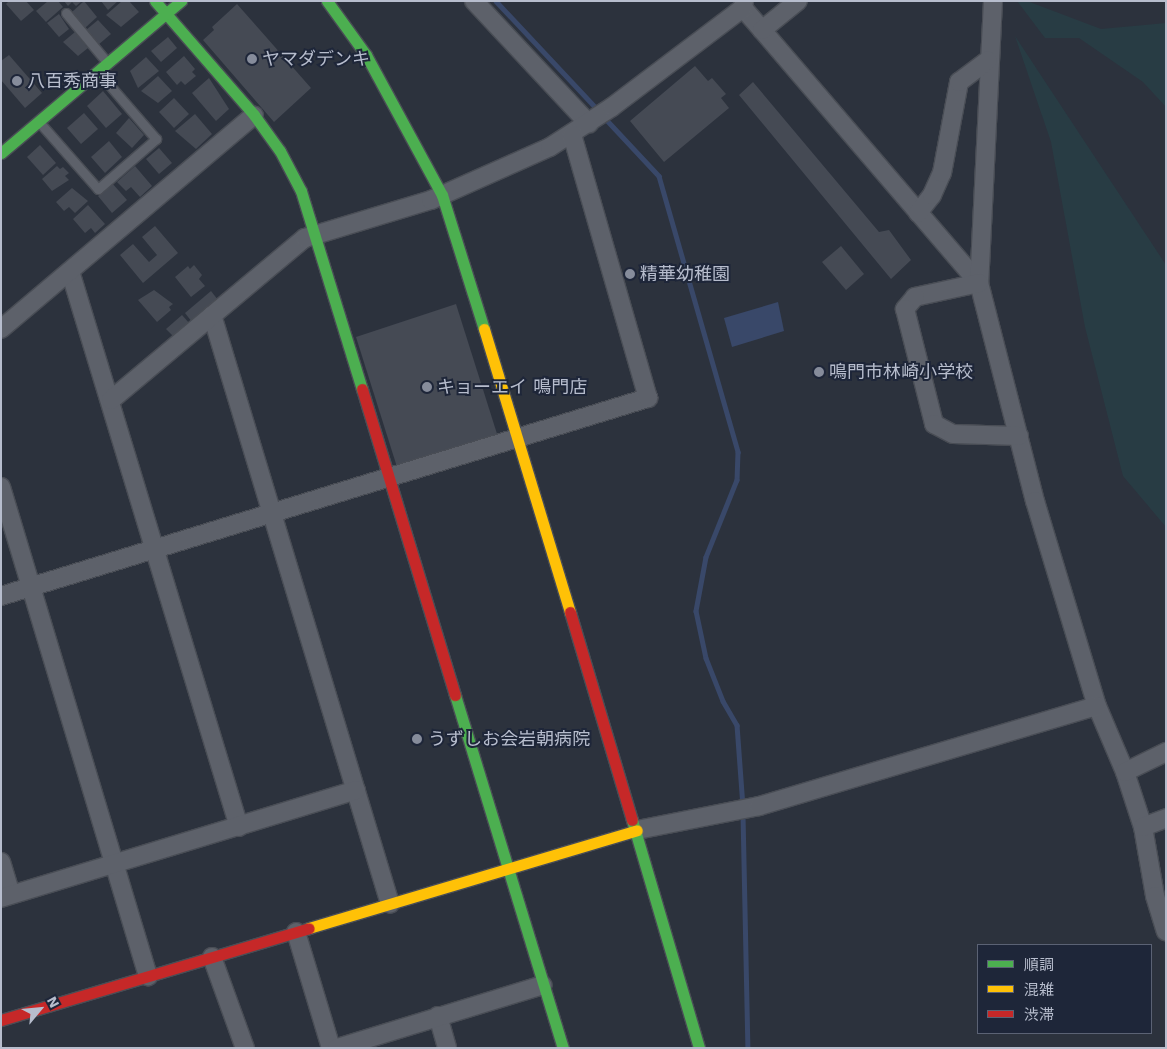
<!DOCTYPE html>
<meta charset="utf-8">
<style>
body{margin:0}
#map{position:relative;width:1167px;height:1049px;overflow:hidden;background:#2c323d;font-family:"Work Sans","Noto Sans JP",sans-serif}
div>[style]{position:absolute}
[style*='--x']{left:calc(var(--x)*1px);top:calc(var(--y)*1px);width:calc(var(--w)*1px);rotate:calc(var(--a)*1deg)}
.green>*{inset:0;background:#283c44}
.water>*{inset:0;background:#394869}
.stream>*{height:4.5px;margin:-2.25px;padding:0 2.25px;transform-origin:2.25px;border-radius:2.25px;background:#394869}
.building>*{inset:0;background:#454a54}
.roads{filter:drop-shadow(1px 0 #494d55) drop-shadow(-1px 0 #494d55) drop-shadow(0 1px #494d55) drop-shadow(0 -1px #494d55)}
.lane>*{height:9px;margin:-4.5px;padding:0 4.5px;transform-origin:4.5px;border-radius:4.5px;background:#5d616a}
.street>*{height:18px;margin:-9px;padding:0 9px;transform-origin:9px;border-radius:9px;background:#5d616a}
.fast>*{height:11px;margin:-5.5px;padding:0 5.5px;transform-origin:5.5px;border-radius:5.5px;background:#4caf50}
.slow>*{height:11px;margin:-5.5px;padding:0 5.5px;transform-origin:5.5px;border-radius:5.5px;background:#ffc107}
.jam>*{height:11px;margin:-5.5px;padding:0 5.5px;transform-origin:5.5px;border-radius:5.5px;background:#c62828}
.dots>*{width:14px;height:14px;translate:-50% -50%;box-sizing:border-box;border:2px solid #1e2639;border-radius:50%}
span{translate:-50% -50%;white-space:nowrap;text-align:center;line-height:1.15;-webkit-text-stroke:4px #1e2639;paint-order:stroke}
.poi-label{font-size:18px;color:#b7bdcd}
.left{translate:0 -50%;text-align:left}
.frame{position:absolute;inset:0;border:2px solid #b7bdcd;pointer-events:none}
.legend{position:absolute;left:977px;top:944px;width:175px;height:90px;box-sizing:border-box;background:#1e2639;border:1px solid #5b6274;margin:0;padding:6px 9px;list-style:none;font-size:15px;color:#b7bdcd}
.legend li{display:flex;align-items:center;gap:10px;height:25px}
.legend b{width:25px;border:1px solid #5b6274}
.north{position:absolute;left:15px;top:984px;width:50px;height:50px;-webkit-text-stroke:4px #1e2639;paint-order:stroke;rotate:62deg;font-size:14px;font-weight:700;line-height:20px;text-align:center;color:#b7bdcd}
.north::after{content:'';display:block;margin:auto;width:18px;height:22px;background:#b7bdcd;clip-path:polygon(50% 0,100% 100%,50% 72%,0 100%)}
</style>
<div id="map">
<div class="green">
<i style="clip-path:polygon(1017px 1px,1027px 1px,1101px 29px,1166px 23px,1166px 107px,1143px 82px,1079px 38px,1045px 38px)"></i>
<i style="clip-path:polygon(1015px 36px,1166px 265px,1166px 527px,1123px 476px,1085px 327px,1051px 142px)"></i>
</div>
<div class="water">
<i style="clip-path:polygon(778px 302px,784px 331px,732px 347px,724px 318px)"></i>
</div>
<div class="stream">
<i style="--x:496;--y:1;--w:151;--a:46.9"></i>
<i style="--x:604;--y:117;--w:81;--a:47"></i>
<i style="--x:659;--y:176;--w:287;--a:74"></i>
<i style="--x:738;--y:452;--w:28;--a:92"></i>
<i style="--x:737;--y:480;--w:83;--a:111.9"></i>
<i style="--x:706;--y:557;--w:55;--a:100.5"></i>
<i style="--x:696;--y:611;--w:48;--a:78"></i>
<i style="--x:706;--y:658;--w:46;--a:68.4"></i>
<i style="--x:723;--y:701;--w:28;--a:60"></i>
<i style="--x:737;--y:725;--w:82;--a:85.8"></i>
<i style="--x:743;--y:814;--w:234;--a:88.8"></i>
</div>
<div class="building">
<i style="clip-path:polygon(9px 1px,26px 1px,34px 10px,21px 21px,6px 4px)"></i>
<i style="clip-path:polygon(48px 1px,58px 1px,63px 7px,46px 22px,36px 11px)"></i>
<i style="clip-path:polygon(64px 1px,82px 1px,76px 6px,72px 2px,68px 6px)"></i>
<i style="clip-path:polygon(84px 1px,97px 17px,85px 28px,72px 12px)"></i>
<i style="clip-path:polygon(101px 1px,118px 1px,108px 10px)"></i>
<i style="clip-path:polygon(122px 1px,129px 1px,139px 12px,121px 27px,106px 15px)"></i>
<i style="clip-path:polygon(237px 4px,311px 88px,274px 122px,203px 40px,214px 30px,212px 27px)"></i>
<i style="clip-path:polygon(59px 14px,69px 29px,59px 37px,47px 23px)"></i>
<i style="clip-path:polygon(98px 20px,111px 34px,98px 45px,86px 30px)"></i>
<i style="clip-path:polygon(75px 32px,88px 48px,78px 56px,63px 42px)"></i>
<i style="clip-path:polygon(168px 37px,177px 48px,161px 62px,151px 51px)"></i>
<i style="clip-path:polygon(9px 55px,42px 93px,25px 108px,1px 80px,1px 61px)"></i>
<i style="clip-path:polygon(184px 56px,195px 69px,192px 72px,196px 76px,185px 85px,181px 81px,177px 85px,166px 72px)"></i>
<i style="clip-path:polygon(146px 57px,159px 71px,138px 88px,130px 71px)"></i>
<i style="clip-path:polygon(695px 66px,708px 81px,712px 78px,726px 94px,721px 98px,729px 108px,664px 162px,630px 121px)"></i>
<i style="clip-path:polygon(158px 76px,172px 91px,158px 103px,141px 91px)"></i>
<i style="clip-path:polygon(209px 78px,229px 109px,216px 121px,192px 93px)"></i>
<i style="clip-path:polygon(753px 82px,879px 232px,889px 230px,911px 260px,891px 279px,739px 95px)"></i>
<i style="clip-path:polygon(103px 91px,122px 114px,106px 128px,87px 106px)"></i>
<i style="clip-path:polygon(174px 98px,189px 114px,174px 128px,159px 112px)"></i>
<i style="clip-path:polygon(84px 113px,98px 129px,81px 144px,67px 128px)"></i>
<i style="clip-path:polygon(195px 114px,212px 134px,196px 149px,175px 131px)"></i>
<i style="clip-path:polygon(129px 118px,144px 135px,132px 148px,116px 133px)"></i>
<i style="clip-path:polygon(109px 141px,122px 157px,105px 173px,91px 157px)"></i>
<i style="clip-path:polygon(40px 145px,56px 163px,43px 175px,27px 157px)"></i>
<i style="clip-path:polygon(159px 148px,172px 163px,159px 174px,146px 159px)"></i>
<i style="clip-path:polygon(57px 166px,60px 169px,63px 167px,69px 173px,65px 176px,69px 180px,52px 191px,42px 179px)"></i>
<i style="clip-path:polygon(135px 166px,152px 186px,140px 197px,131px 187px,126px 191px,117px 182px)"></i>
<i style="clip-path:polygon(112px 183px,127px 200px,112px 213px,98px 196px)"></i>
<i style="clip-path:polygon(72px 188px,88px 201px,75px 213px,69px 207px,64px 211px,56px 202px)"></i>
<i style="clip-path:polygon(88px 205px,105px 224px,95px 233px,91px 228px,85px 233px,73px 219px)"></i>
<i style="clip-path:polygon(155px 226px,178px 253px,143px 283px,120px 255px,133px 244px,149px 262px,157px 255px,142px 237px)"></i>
<i style="clip-path:polygon(841px 246px,864px 274px,846px 290px,822px 262px)"></i>
<i style="clip-path:polygon(194px 265px,202px 275px,199px 279px,205px 286px,191px 297px,175px 277px,188px 266px,190px 269px)"></i>
<i style="clip-path:polygon(154px 290px,173px 304px,169px 307px,171px 310px,157px 322px,138px 300px)"></i>
<i style="clip-path:polygon(211px 291px,218px 300px,192px 322px,185px 313px)"></i>
<i style="clip-path:polygon(456px 304px,498px 437px,397px 467px,356px 337px)"></i>
<i style="clip-path:polygon(182px 315px,190px 324px,174px 337px,166px 329px)"></i>
</div>
<div class="roads">
<div class="lane">
<i style="--x:66;--y:13;--w:62;--a:50.2"></i>
<i style="--x:40;--y:123;--w:88;--a:48.7"></i>
<i style="--x:98;--y:189;--w:77;--a:-40.8"></i>
<i style="--x:156;--y:139;--w:87;--a:-130.8"></i>
</div>
<div class="street">
<i style="--x:474;--y:1;--w:168;--a:46.9"></i>
<i style="--x:744;--y:1;--w:7;--a:98"></i>
<i style="--x:743;--y:8;--w:29;--a:49"></i>
<i style="--x:762;--y:30;--w:333;--a:49.4"></i>
<i style="--x:993;--y:1;--w:282;--a:92.8"></i>
<i style="--x:979;--y:283;--w:225;--a:75.6"></i>
<i style="--x:1035;--y:501;--w:214;--a:73.2"></i>
<i style="--x:1097;--y:706;--w:72;--a:67"></i>
<i style="--x:1125;--y:772;--w:58;--a:71.9"></i>
<i style="--x:1143;--y:827;--w:70;--a:80.1"></i>
<i style="--x:1155;--y:896;--w:37;--a:73"></i>
<i style="--x:762;--y:30;--w:46;--a:-38.9"></i>
<i style="--x:918;--y:213;--w:23;--a:-52"></i>
<i style="--x:932;--y:195;--w:24;--a:-66"></i>
<i style="--x:942;--y:173;--w:93;--a:-79.4"></i>
<i style="--x:959;--y:82;--w:36;--a:-37"></i>
<i style="--x:70;--y:271;--w:581;--a:73.09"></i>
<i style="--x:979;--y:283;--w:66;--a:167.7"></i>
<i style="--x:915;--y:297;--w:16;--a:130"></i>
<i style="--x:905;--y:309;--w:119;--a:75.8"></i>
<i style="--x:934;--y:424;--w:21;--a:28"></i>
<i style="--x:953;--y:434;--w:66;--a:1.7"></i>
<i style="--x:212;--y:315;--w:615;--a:73.18"></i>
<i style="--x:1;--y:329;--w:331;--a:-40.2"></i>
<i style="--x:111;--y:400;--w:253;--a:-39.9"></i>
<i style="--x:305;--y:238;--w:132;--a:-16.8"></i>
<i style="--x:431;--y:200;--w:130;--a:-24"></i>
<i style="--x:550;--y:147;--w:74;--a:-32.8"></i>
<i style="--x:612;--y:107;--w:164;--a:-37.1"></i>
<i style="--x:1;--y:487;--w:511;--a:73.27"></i>
<i style="--x:1;--y:596;--w:677;--a:-17.02"></i>
<i style="--x:648;--y:398;--w:274;--a:-106.1"></i>
<i style="--x:1125;--y:772;--w:46;--a:-26"></i>
<i style="--x:1143;--y:827;--w:25;--a:-21"></i>
<i style="--x:637;--y:830;--w:124;--a:-11.1"></i>
<i style="--x:759;--y:806;--w:352;--a:-16.5"></i>
<i style="--x:1;--y:862;--w:34;--a:73"></i>
<i style="--x:1;--y:898;--w:371;--a:-16.9"></i>
<i style="--x:296;--y:932;--w:121;--a:73.2"></i>
<i style="--x:212;--y:957;--w:97;--a:70.1"></i>
<i style="--x:438;--y:1016;--w:33;--a:74"></i>
<i style="--x:337;--y:1048;--w:215;--a:-17"></i>
</div>
<div class="fast">
<i style="--x:155;--y:1;--w:151;--a:49"></i>
<i style="--x:254;--y:115;--w:44;--a:54.2"></i>
<i style="--x:280;--y:151;--w:45;--a:62.3"></i>
<i style="--x:301;--y:191;--w:207;--a:72.9"></i>
<i style="--x:327;--y:1;--w:67;--a:54.2"></i>
<i style="--x:366;--y:55;--w:159;--a:61.5"></i>
<i style="--x:442;--y:195;--w:140;--a:72.6"></i>
<i style="--x:1;--y:153;--w:236;--a:-40.2"></i>
<i style="--x:455;--y:695;--w:369;--a:73"></i>
<i style="--x:632;--y:820;--w:238;--a:73.6"></i>
</div>
<div class="slow">
<i style="--x:484;--y:329;--w:296;--a:73.1"></i>
<i style="--x:309;--y:928;--w:342;--a:-16.6"></i>
</div>
<div class="jam">
<i style="--x:362;--y:389;--w:320;--a:73.1"></i>
<i style="--x:570;--y:612;--w:217;--a:73.4"></i>
<i style="--x:1;--y:1020;--w:321;--a:-16.6"></i>
</div>
</div>
<div class="dots">
<i style="left:252px;top:59px;background:#868c9b"></i>
<i style="left:17px;top:81px;background:#868c9b"></i>
<i style="left:630px;top:274px;background:#868c9b"></i>
<i style="left:819px;top:372px;background:#868c9b"></i>
<i style="left:427px;top:387px;background:#868c9b"></i>
<i style="left:417px;top:739px;background:#868c9b"></i>
</div>
<div class="poi-label">
<span class="left" style="left:262px;top:59px">ヤマダデンキ</span>
<span class="left" style="left:27px;top:81px">八百秀商事</span>
<span class="left" style="left:640px;top:274px">精華幼稚園</span>
<span class="left" style="left:829px;top:372px">鳴門市林崎小学校</span>
<span class="left" style="left:437px;top:387px">キョーエイ 鳴門店</span>
<span class="left" style="left:428px;top:739px">うずしお会岩朝病院</span>
</div>
<div class="frame"></div>
<ul class="legend">
<li><b style="height:6px;background:#4caf50"></b>順調</li>
<li><b style="height:6px;background:#ffc107"></b>混雑</li>
<li><b style="height:6px;background:#c62828"></b>渋滞</li>
</ul>
<div class="north">N</div>
</div>
